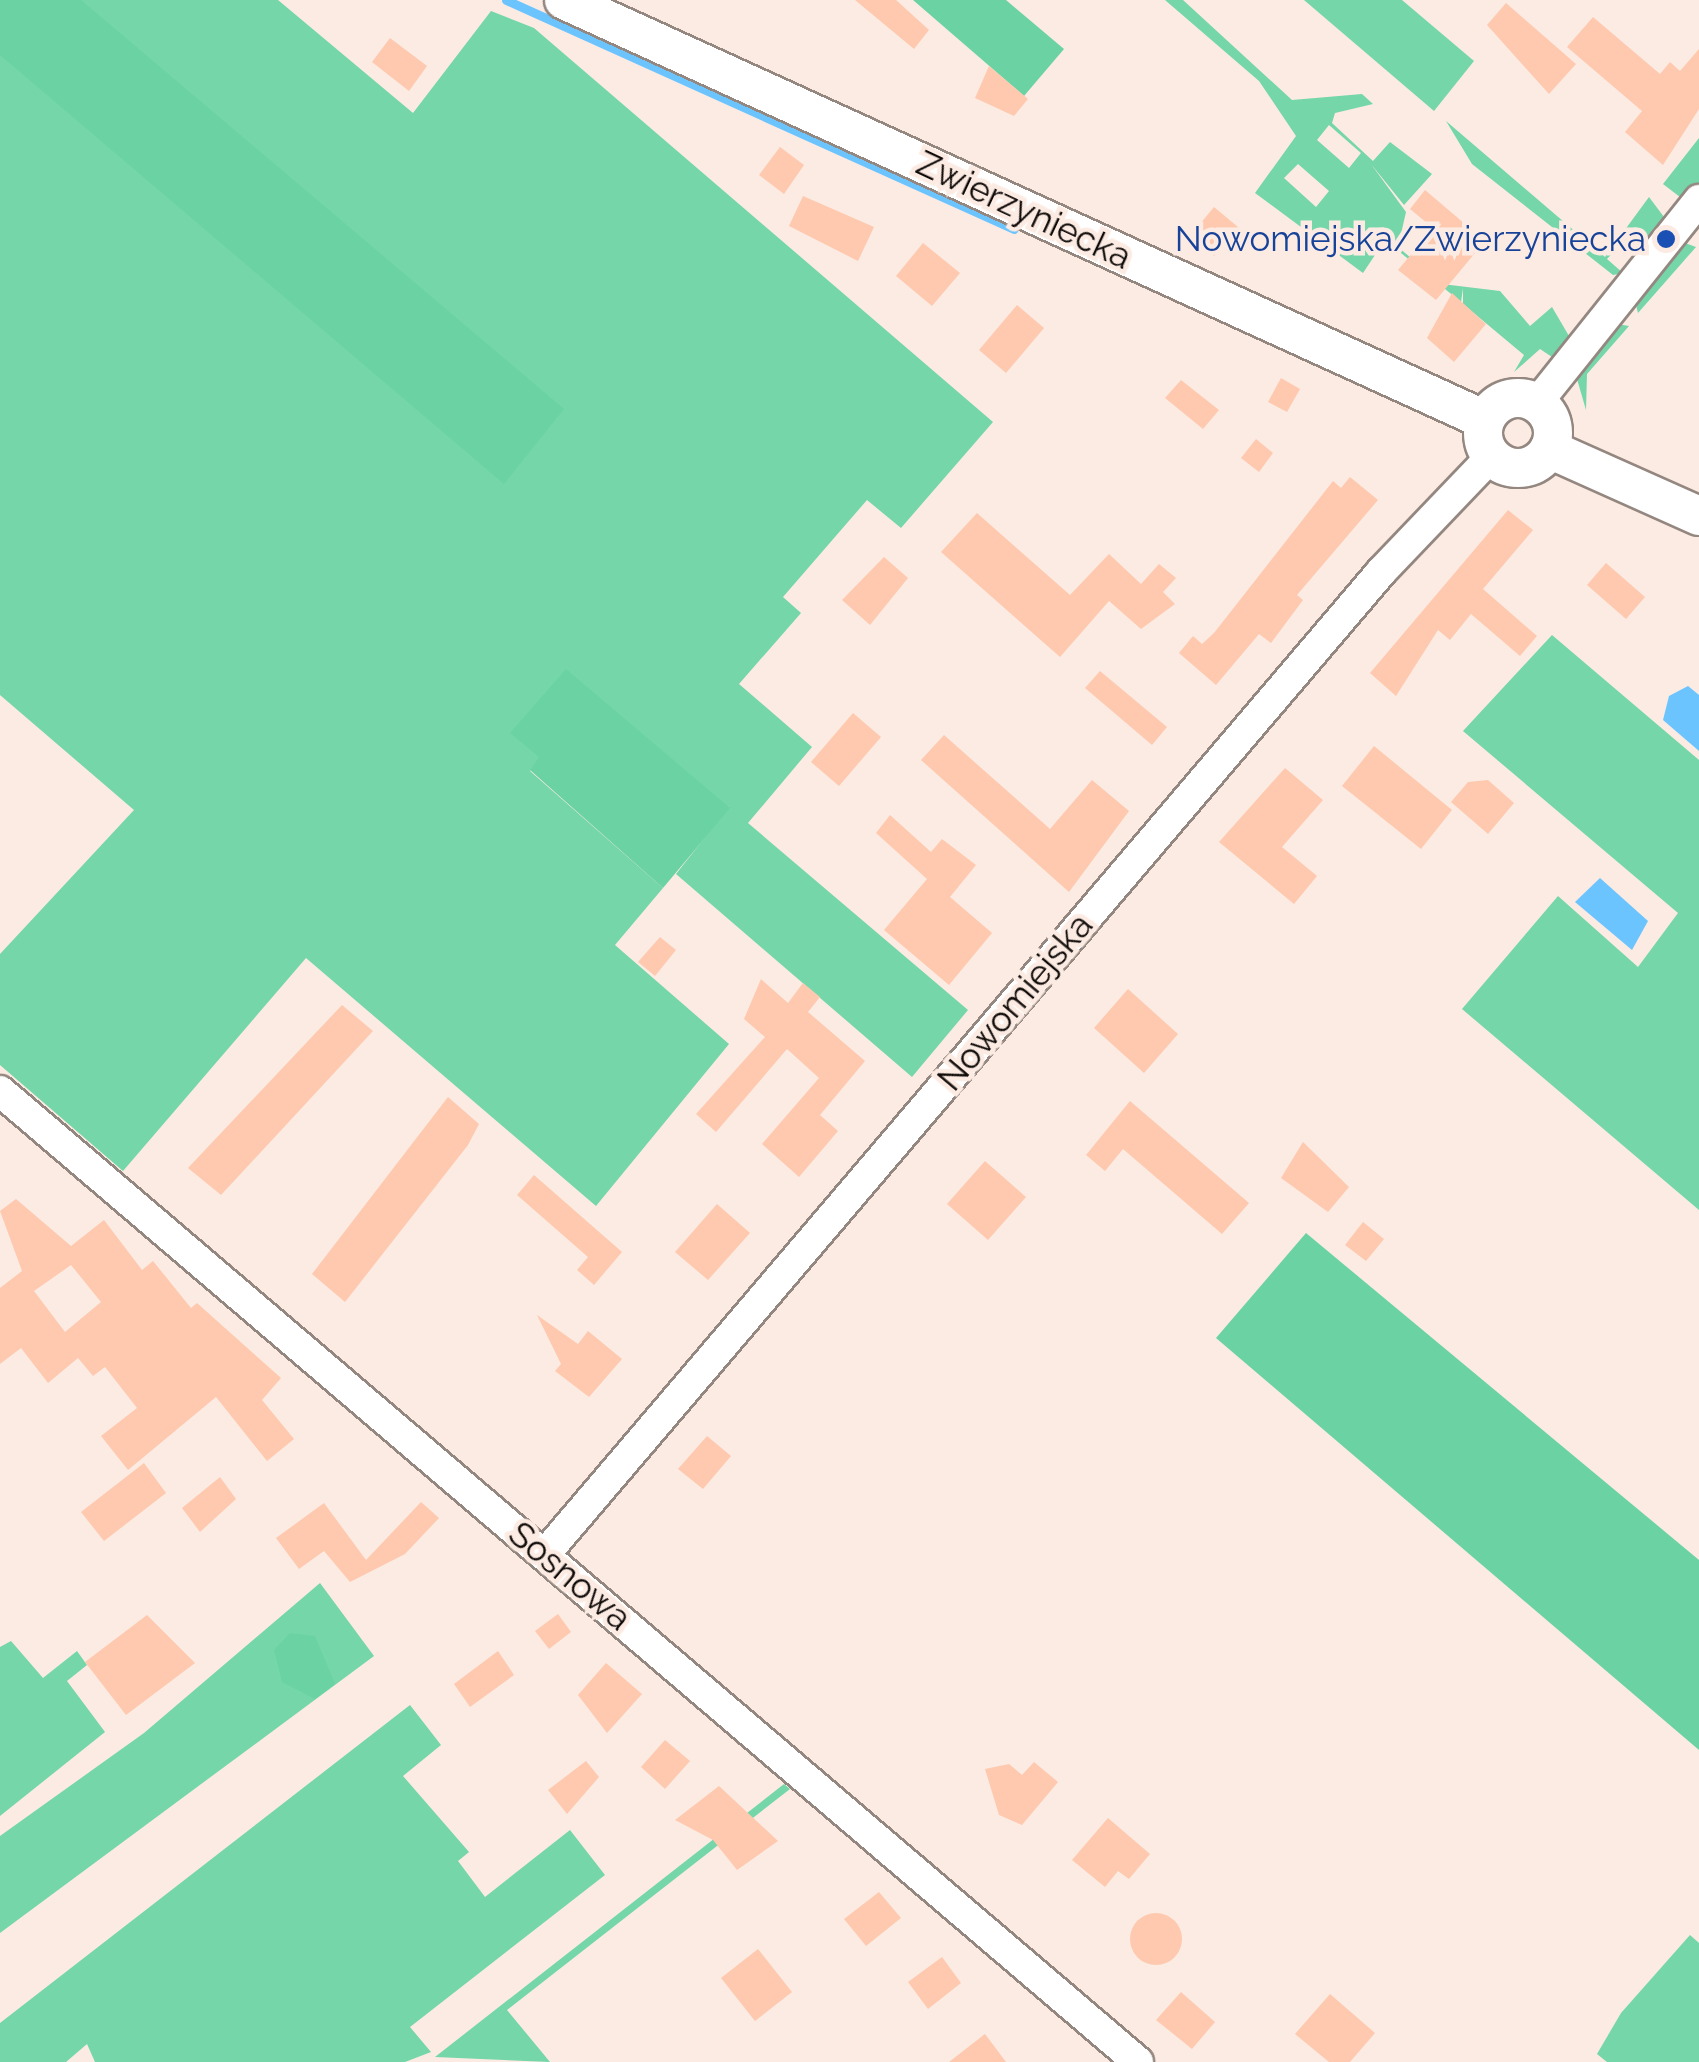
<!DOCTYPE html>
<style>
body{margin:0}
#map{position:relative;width:1699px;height:2062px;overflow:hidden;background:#fbebe3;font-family:Raleway,sans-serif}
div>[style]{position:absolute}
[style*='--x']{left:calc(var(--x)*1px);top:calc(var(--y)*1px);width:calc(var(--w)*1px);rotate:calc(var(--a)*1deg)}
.green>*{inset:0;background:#74d6a9}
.forest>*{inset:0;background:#6bd2a4}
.water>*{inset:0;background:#6cc4fe}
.stream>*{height:9px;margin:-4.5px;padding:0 4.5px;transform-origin:4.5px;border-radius:4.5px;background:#6cc4fe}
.building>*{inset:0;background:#fec9ae}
.round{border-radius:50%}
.roads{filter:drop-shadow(2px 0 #948780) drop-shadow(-2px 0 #948780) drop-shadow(0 2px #948780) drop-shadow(0 -2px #948780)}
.minor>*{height:30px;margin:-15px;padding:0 15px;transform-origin:15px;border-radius:15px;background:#fff}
.tertiary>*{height:38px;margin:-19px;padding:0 19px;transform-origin:19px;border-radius:19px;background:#fff}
.tertiary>.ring{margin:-19px;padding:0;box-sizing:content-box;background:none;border:38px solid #fff;border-radius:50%}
.dots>*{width:28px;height:28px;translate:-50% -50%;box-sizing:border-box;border:5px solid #fbebe3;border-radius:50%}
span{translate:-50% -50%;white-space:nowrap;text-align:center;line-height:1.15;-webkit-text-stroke:9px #fbebe3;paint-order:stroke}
.street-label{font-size:35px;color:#0f0a08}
.transit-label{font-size:35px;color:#164399}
.right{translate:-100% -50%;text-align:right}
</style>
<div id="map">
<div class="green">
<i style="clip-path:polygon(0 0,278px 0,413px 113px,491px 11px,534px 28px,993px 422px,901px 528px,867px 500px,783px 597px,801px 613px,739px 684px,812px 747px,748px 823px,968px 1010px,912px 1077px,676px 874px,729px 807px,540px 757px,530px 771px,663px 888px,615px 945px,729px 1044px,596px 1206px,306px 958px,123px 1171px,0 1065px,0 954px,134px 810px,0 695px)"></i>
<i style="clip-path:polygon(evenodd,1165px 0,1183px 0,1292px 100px,1362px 94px,1373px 104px,1335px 113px,1332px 123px,1373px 161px,1390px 142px,1432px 174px,1404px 205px,1371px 164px,1406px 212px,1398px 247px,1442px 284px,1500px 291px,1530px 326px,1552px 307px,1569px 336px,1552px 357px,1540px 349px,1514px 372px,1524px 355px,1463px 304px,1463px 288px,1461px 302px,1385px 240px,1363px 273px,1255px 193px,1296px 136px,1259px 81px,1165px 0,1329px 125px,1361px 153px,1349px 168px,1317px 140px,1329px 125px,1165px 0,1298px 164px,1329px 191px,1316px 207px,1284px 178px,1298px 164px)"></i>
<i style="clip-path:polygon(1304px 0,1402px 0,1474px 61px,1434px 111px)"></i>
<i style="clip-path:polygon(1446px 121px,1605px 257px,1649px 197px,1667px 221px,1637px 257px,1621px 244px,1607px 259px,1623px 273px,1613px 275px,1472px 164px)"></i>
<i style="clip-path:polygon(1699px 138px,1699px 184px,1680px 197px,1663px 184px)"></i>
<i style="clip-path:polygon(1685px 243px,1696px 247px,1638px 313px,1635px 301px)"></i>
<i style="clip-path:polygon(1617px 324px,1629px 326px,1587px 374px,1586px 410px,1577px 379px)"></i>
<i style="clip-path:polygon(1552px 635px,1699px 760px,1699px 1210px,1462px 1009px,1558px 896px,1638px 967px,1678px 913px,1463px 731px)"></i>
<i style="clip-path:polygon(320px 1583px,374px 1656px,0 1933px,0 1836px,144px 1733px)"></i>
<i style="clip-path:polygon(11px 1641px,43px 1678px,77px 1651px,87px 1665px,67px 1681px,105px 1732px,0 1816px,0 1647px)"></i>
<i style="clip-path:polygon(410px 1705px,441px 1745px,403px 1776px,469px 1852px,458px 1861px,485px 1897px,570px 1830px,605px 1875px,410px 2027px,431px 2052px,405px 2062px,95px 2062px,87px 2044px,66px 2062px,0 2062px,0 2023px)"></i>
<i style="clip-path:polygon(784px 1784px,790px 1789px,507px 2010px,550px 2062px,435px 2057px)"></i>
<i style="clip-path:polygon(1690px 1935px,1699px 1943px,1699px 2062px,1607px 2062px,1597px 2054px,1621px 2013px)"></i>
</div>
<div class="forest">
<i style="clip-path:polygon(0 0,81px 0,564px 409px,504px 484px,0 55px)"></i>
<i style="clip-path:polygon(913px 0,1006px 0,1064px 49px,1024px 96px)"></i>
<i style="clip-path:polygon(566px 669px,730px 808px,663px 888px,530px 770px,539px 757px,510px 733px)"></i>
<i style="clip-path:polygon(1306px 1233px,1699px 1560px,1699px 1750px,1216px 1338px)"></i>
<i style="clip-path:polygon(290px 1633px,315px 1636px,335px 1684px,315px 1699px,282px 1682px,274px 1650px)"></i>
</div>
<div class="water">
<i style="clip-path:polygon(1688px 686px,1699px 695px,1699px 751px,1663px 720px,1669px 696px)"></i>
<i style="clip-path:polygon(1600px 878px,1648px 921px,1632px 950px,1575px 902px)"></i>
</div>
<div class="stream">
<i style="--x:506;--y:0;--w:557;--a:24.27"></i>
</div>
<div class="building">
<i style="clip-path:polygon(855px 0,896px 0,929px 30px,914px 49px)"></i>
<i style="clip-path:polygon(1506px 3px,1576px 64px,1549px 94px,1487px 25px)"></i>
<i style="clip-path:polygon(1593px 17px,1660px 74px,1670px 62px,1680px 71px,1699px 49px,1699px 109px,1663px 165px,1625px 132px,1642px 111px,1567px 47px)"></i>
<i style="clip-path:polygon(390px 38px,427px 66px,409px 91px,372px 62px)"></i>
<i style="clip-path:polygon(989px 66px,1028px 99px,1014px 116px,975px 98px)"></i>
<i style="clip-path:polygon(780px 147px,804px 165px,784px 194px,759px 175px)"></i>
<i style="clip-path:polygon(1425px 190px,1485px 241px,1436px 300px,1398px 270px,1433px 228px,1410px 209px)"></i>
<i style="clip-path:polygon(803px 196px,874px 227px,858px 261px,789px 226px)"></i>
<i style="clip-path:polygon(1214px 207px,1238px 227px,1214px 256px,1190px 236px)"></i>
<i style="clip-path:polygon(923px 243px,960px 273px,932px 306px,896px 276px)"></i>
<i style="clip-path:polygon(1452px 293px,1486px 324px,1454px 362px,1427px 338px)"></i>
<i style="clip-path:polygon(1017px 305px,1044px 328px,1006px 373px,979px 350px)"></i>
<i style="clip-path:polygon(1281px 378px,1300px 389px,1287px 412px,1268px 402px)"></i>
<i style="clip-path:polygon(1181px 380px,1219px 410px,1203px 429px,1165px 398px)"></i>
<i style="clip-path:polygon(1256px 439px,1273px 453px,1259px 472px,1241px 458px)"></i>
<i style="clip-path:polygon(1350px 477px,1378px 500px,1297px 595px,1303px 600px,1271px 643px,1259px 634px,1216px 685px,1179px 653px,1193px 636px,1202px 644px,1214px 633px,1333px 481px,1341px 488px)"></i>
<i style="clip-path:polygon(1508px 510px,1533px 530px,1483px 589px,1537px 636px,1520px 656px,1471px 614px,1450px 640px,1438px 630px,1396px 696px,1370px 673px)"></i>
<i style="clip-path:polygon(977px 513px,1070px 595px,1109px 554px,1141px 584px,1159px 564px,1176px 578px,1163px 592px,1175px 604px,1141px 629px,1109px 601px,1060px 657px,941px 552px)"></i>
<i style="clip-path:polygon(884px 557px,908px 578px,870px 625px,842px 600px)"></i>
<i style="clip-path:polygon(1606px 563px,1645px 597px,1626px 619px,1587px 585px)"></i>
<i style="clip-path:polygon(1100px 671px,1167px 727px,1152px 745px,1085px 688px)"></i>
<i style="clip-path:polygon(853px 713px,881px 737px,839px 786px,811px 762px)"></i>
<i style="clip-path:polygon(944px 735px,1050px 829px,1092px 780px,1129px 811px,1069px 892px,921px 760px)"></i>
<i style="clip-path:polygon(1374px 746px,1452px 810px,1421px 849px,1342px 786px)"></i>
<i style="clip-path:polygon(1285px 768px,1323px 800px,1282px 847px,1317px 876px,1294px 904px,1219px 842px)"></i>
<i style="clip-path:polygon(1488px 780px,1514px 803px,1488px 834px,1451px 802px,1468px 782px)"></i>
<i style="clip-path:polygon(890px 815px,931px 852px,942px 839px,976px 865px,950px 897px,992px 933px,949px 985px,884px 930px,927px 879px,876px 833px)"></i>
<i style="clip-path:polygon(660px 937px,676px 950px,655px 976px,638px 962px)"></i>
<i style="clip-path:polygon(761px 979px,788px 1003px,803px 983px,820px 997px,808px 1012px,865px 1061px,820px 1115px,838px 1131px,799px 1177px,762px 1144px,819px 1078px,787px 1049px,716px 1132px,696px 1114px,765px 1037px,744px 1019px)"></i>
<i style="clip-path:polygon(1128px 989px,1178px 1034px,1144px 1073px,1094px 1028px)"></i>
<i style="clip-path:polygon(342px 1005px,373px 1031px,221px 1195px,188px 1168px)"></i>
<i style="clip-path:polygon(448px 1097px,479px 1124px,468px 1145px,345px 1302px,312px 1274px)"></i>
<i style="clip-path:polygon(1130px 1101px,1249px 1203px,1222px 1234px,1123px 1149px,1105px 1171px,1086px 1155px)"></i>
<i style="clip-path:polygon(1303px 1142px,1349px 1187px,1328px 1212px,1281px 1178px)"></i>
<i style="clip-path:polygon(985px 1161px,1026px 1197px,988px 1240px,947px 1204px)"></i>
<i style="clip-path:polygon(534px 1175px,622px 1252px,594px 1285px,577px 1270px,588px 1257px,517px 1195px)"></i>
<i style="clip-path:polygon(evenodd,16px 1199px,71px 1246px,104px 1220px,142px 1270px,153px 1261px,191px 1308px,197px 1303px,281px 1378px,262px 1400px,294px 1439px,267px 1461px,216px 1397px,128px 1470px,101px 1436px,137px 1408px,105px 1367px,93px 1376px,78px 1358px,48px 1383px,21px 1348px,0 1364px,0 1288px,22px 1271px,0 1211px,16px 1199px,71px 1265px,101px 1302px,65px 1332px,34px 1291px,71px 1265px)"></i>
<i style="clip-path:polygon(717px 1204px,750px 1233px,708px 1280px,675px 1252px)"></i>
<i style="clip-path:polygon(1363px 1222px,1384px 1239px,1366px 1261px,1345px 1245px)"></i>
<i style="clip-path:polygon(537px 1315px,578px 1344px,588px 1331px,622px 1359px,589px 1397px,555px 1371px,561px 1364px)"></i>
<i style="clip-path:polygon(707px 1436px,731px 1456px,703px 1489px,678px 1469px)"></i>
<i style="clip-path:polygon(144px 1463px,166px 1493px,104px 1541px,81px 1512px)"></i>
<i style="clip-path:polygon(220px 1477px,236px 1499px,200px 1532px,182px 1508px)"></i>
<i style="clip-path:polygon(421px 1502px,439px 1518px,405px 1554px,350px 1582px,324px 1551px,299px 1569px,276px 1538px,324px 1503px,366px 1560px)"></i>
<i style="clip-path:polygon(558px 1614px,571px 1632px,549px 1649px,535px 1631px)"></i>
<i style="clip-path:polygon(147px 1615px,195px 1663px,126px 1715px,85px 1662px)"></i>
<i style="clip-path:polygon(498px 1651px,514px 1675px,470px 1707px,454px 1684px)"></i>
<i style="clip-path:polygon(606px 1663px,642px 1694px,607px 1733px,578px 1695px)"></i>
<i style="clip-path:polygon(665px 1740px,690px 1761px,665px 1789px,641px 1767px)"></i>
<i style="clip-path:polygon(586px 1761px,599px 1777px,567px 1814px,548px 1790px)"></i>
<i style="clip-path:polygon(1034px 1762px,1058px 1782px,1022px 1825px,999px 1815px,985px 1769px,1009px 1764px,1022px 1775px)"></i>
<i style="clip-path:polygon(719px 1786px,778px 1841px,737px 1870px,713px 1840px,675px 1820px)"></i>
<i style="clip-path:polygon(1108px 1818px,1150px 1854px,1129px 1879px,1118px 1871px,1105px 1887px,1072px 1860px)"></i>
<i style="clip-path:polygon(879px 1892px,901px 1918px,866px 1946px,844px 1919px)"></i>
<i class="round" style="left:1130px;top:1913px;width:52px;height:52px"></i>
<i style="clip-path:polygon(758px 1949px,792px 1992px,755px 2021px,721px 1978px)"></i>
<i style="clip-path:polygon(942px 1957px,961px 1983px,928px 2009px,908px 1982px)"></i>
<i style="clip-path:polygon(1181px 1992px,1215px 2022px,1192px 2049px,1156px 2020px)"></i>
<i style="clip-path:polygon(1330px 1994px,1375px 2033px,1350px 2062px,1329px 2062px,1295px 2034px)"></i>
<i style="clip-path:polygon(985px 2034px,1006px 2062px,949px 2062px)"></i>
</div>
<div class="roads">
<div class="minor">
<i style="--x:1537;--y:403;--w:260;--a:-51.4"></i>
<i style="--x:0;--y:1091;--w:1496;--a:40.47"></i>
<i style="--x:545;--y:1554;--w:1290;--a:-49.59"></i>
<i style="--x:1381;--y:572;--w:161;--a:-46.3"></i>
</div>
<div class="tertiary">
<i style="--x:564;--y:0;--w:1012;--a:24.51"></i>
<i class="ring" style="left:1483px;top:398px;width:32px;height:32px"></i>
<i style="--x:1549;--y:449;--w:164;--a:24.1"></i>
</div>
</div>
<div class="dots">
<i style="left:1666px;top:239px;background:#1a4fb4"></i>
</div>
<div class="street-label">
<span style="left:1024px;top:210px;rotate:25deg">Zwierzyniecka</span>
<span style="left:1015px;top:1002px;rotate:-50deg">Nowomiejska</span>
<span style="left:570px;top:1576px;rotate:40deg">Sosnowa</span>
</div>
<div class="transit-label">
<span class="right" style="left:1646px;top:239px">Nowomiejska/Zwierzyniecka</span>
</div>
</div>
